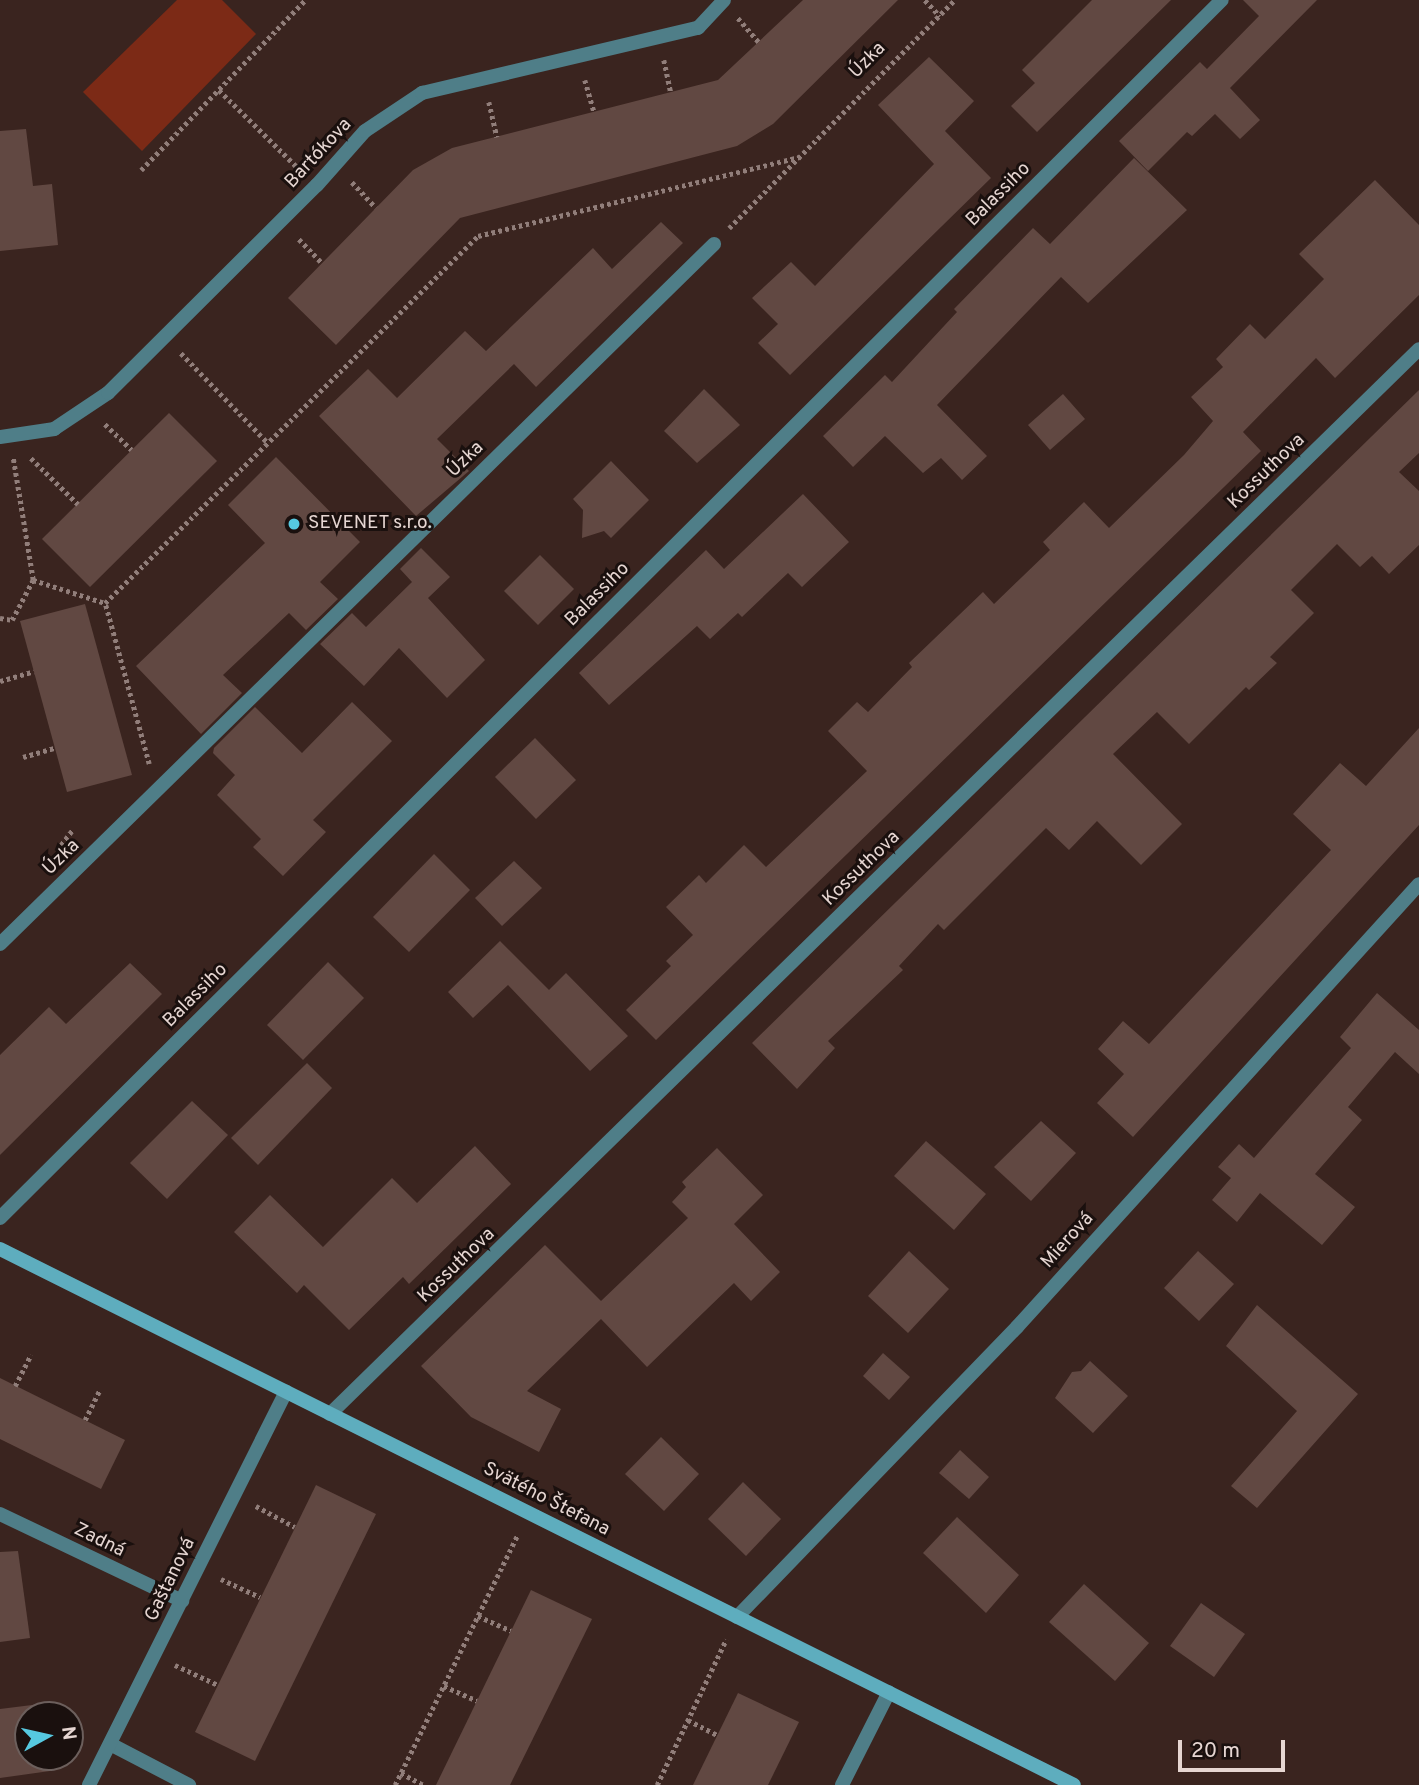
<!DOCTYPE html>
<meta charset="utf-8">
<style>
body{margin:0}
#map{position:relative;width:1419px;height:1785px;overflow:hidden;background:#3a241f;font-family:Overpass,sans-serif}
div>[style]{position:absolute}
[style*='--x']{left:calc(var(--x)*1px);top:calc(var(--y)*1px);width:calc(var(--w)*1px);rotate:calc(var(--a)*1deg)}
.green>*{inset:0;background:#7c2a16}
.building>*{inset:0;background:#614842}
.path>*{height:4.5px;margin-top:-2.25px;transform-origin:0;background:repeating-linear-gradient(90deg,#917e7a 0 3.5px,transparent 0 7px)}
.street>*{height:14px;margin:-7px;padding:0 7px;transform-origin:7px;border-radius:7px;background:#4f7e88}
.secondary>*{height:14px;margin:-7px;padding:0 7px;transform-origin:7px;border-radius:7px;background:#5eadbe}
.dots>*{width:19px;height:19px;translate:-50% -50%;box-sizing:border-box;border:4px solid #1a100e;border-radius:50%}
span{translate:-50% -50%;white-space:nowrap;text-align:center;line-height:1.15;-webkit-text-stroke:6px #1a100e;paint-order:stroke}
.street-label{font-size:19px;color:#e6d6d2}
.poi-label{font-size:19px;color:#e6d6d2}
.left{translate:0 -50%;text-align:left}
.north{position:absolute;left:14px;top:1701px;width:70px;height:70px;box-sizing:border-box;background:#1a100e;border:2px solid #6c5f5c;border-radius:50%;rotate:82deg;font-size:19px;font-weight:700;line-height:28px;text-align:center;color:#e6d6d2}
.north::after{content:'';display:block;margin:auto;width:24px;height:32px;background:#56c9e0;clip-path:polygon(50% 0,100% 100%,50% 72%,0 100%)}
.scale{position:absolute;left:1178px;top:1740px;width:107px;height:32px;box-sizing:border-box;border:4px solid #e6d6d2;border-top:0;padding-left:9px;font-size:21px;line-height:24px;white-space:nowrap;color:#e6d6d2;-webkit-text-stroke:5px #1a100e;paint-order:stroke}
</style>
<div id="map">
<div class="green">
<i style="clip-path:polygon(177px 0,222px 0,256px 34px,142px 151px,83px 92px)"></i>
</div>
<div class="building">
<i style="clip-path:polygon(803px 0,898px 0,773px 124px,737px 146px,460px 218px,336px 345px,288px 298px,413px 170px,452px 148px,718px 80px)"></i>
<i style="clip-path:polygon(1092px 0,1171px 0,1037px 132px,1011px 106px,1035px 83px,1022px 70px)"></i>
<i style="clip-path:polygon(1243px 0,1317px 0,1230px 88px,1260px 120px,1240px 139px,1215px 114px,1192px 136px,1187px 132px,1148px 171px,1119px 141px,1200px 62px,1207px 69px,1259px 16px)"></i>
<i style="clip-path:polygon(929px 57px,974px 101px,945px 131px,991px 178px,790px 375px,758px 343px,778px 324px,752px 298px,791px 262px,815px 286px,934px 164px,878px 105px)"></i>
<i style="clip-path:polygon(26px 129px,33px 186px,52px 184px,58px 245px,0 251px,0 131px)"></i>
<i style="clip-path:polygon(1134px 158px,1187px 210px,1088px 303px,1061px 277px,937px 405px,987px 456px,962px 480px,941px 458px,923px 473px,885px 436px,853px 467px,823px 436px,885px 375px,892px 382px,957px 312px,954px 309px,1033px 228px,1050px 244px)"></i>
<i style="clip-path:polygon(1375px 180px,1419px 225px,1419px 295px,1335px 378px,1316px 358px,1243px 432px,1261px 451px,656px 1040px,626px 1010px,671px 966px,666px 961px,693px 935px,666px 907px,699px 875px,706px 883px,744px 845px,766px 867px,867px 771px,828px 731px,857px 702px,868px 712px,912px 667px,909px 663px,983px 592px,994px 604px,1050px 550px,1043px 542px,1084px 502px,1109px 528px,1184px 455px,1213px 421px,1191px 397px,1223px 367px,1216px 359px,1250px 324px,1265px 339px,1324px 279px,1299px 254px)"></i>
<i style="clip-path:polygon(661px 222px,683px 243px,635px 290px,536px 387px,514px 364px,437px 439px,469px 471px,416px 516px,319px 416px,368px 369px,397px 398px,465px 331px,486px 351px,593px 248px,612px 269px)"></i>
<i style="clip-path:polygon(704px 389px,740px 425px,697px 463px,664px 431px)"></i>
<i style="clip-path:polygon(1419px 390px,1419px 453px,1399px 472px,1419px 491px,1419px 545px,1389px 574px,1372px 556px,1360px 567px,1337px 544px,1291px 590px,1314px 613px,1270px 657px,1277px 663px,1249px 690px,1246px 687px,1189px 744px,1157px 712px,1113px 754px,1182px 824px,1141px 865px,1097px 821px,1069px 850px,1046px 828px,944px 930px,938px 924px,899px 966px,903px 970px,828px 1041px,835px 1048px,797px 1089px,752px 1043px)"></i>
<i style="clip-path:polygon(1063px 394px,1085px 419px,1050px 450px,1028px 425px)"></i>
<i style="clip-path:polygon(169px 413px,217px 461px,90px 587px,42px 539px)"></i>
<i style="clip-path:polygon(276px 457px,360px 542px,320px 582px,338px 599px,306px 630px,289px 613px,223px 675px,242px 693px,201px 734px,136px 666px,265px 543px,228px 505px)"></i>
<i style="clip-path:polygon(611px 461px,649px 500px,611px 538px,604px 531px,582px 538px,583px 510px,573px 499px)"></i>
<i style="clip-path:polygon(803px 494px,849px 542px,802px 587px,788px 573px,742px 617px,738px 613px,710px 639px,697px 626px,609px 705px,579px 673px,706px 550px,724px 569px)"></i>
<i style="clip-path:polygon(421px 548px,450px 577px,428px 598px,485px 660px,447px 698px,399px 648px,364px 686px,320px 644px,352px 613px,366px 627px,412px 582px,400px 569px)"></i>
<i style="clip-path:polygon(540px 555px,574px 589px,538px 625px,504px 591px)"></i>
<i style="clip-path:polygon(85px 604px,132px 775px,67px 792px,20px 621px)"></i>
<i style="clip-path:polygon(352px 702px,392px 741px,313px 820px,326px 832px,283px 876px,253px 847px,261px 839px,217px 795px,235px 775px,213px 753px,214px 748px,255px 707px,302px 753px)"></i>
<i style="clip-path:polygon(1419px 728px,1419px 825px,1133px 1137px,1097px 1103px,1124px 1074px,1098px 1049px,1123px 1021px,1149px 1044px,1331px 850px,1293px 814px,1340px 763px,1366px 786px)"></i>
<i style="clip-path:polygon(535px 738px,576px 780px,536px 819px,495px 777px)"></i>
<i style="clip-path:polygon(434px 854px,470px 890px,409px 952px,373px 917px)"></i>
<i style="clip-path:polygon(514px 861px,542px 888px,502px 926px,475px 898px)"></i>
<i style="clip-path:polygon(500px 941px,549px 990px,566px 973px,628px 1036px,590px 1071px,508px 985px,473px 1018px,448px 992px)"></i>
<i style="clip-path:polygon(328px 962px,364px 998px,303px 1060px,267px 1025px)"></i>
<i style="clip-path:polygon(130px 963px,162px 994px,0 1155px,0 1055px,49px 1007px,66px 1024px)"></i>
<i style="clip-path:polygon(1377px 993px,1419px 1030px,1419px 1074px,1395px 1052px,1348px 1107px,1362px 1120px,1315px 1174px,1355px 1207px,1322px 1245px,1260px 1193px,1237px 1222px,1212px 1200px,1231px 1178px,1218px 1167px,1239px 1144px,1254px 1158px,1351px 1048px,1340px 1037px)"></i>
<i style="clip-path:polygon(307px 1063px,332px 1088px,258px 1165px,231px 1138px)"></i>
<i style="clip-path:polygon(192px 1101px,228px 1135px,167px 1199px,130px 1163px)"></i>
<i style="clip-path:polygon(1041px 1121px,1076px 1153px,1031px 1201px,994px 1167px)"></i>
<i style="clip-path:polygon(926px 1141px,986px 1194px,954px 1230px,894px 1176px)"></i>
<i style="clip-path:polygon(475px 1146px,511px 1184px,409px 1284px,403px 1277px,349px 1330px,304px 1285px,297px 1293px,234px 1232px,270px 1195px,323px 1247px,392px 1178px,417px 1203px)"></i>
<i style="clip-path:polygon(717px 1148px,763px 1195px,734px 1224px,780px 1272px,751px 1301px,734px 1283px,647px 1367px,601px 1319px,527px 1391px,561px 1409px,539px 1452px,471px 1417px,421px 1366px,545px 1245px,601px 1301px,688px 1218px,672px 1202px,686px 1187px,682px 1182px)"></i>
<i style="clip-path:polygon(909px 1251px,949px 1289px,908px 1333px,868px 1296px)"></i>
<i style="clip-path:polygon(1198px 1251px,1234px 1284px,1199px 1321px,1164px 1288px)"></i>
<i style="clip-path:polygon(1257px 1305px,1358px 1394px,1257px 1508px,1231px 1486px,1297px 1411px,1226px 1346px)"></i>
<i style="clip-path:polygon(883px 1353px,910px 1377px,889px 1400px,863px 1376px)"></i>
<i style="clip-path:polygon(1090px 1361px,1128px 1396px,1093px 1433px,1055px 1398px,1072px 1372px,1081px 1371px)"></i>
<i style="clip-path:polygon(0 1378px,125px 1440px,101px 1489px,0 1439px)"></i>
<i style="clip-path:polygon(661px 1437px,699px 1474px,664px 1511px,625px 1474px)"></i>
<i style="clip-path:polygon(960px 1450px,989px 1477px,969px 1499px,939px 1473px)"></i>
<i style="clip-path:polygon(743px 1482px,781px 1519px,746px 1556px,708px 1519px)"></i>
<i style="clip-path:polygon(316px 1485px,376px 1514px,255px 1761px,195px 1732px)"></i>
<i style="clip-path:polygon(957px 1517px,1019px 1575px,986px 1613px,923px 1553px)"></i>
<i style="clip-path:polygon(18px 1551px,30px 1638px,0 1642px,0 1552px)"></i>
<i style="clip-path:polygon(1084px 1584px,1149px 1643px,1115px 1681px,1049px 1622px)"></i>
<i style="clip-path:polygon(531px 1590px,592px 1619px,510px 1785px,436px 1785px)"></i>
<i style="clip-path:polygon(1201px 1603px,1245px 1634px,1214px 1677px,1170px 1646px)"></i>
<i style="clip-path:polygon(738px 1693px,799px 1722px,768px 1785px,693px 1785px)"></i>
<i style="clip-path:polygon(40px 1704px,41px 1715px,28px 1715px,28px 1757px,48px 1757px,50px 1771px,0 1778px,0 1709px)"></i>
</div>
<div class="path">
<i style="--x:925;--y:0;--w:22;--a:47"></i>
<i style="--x:738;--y:18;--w:32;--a:49"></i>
<i style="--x:664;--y:60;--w:33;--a:78"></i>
<i style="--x:585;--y:80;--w:33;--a:74"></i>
<i style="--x:219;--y:90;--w:111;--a:44.6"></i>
<i style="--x:489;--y:102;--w:36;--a:77"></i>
<i style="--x:141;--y:170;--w:236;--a:-46"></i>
<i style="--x:352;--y:182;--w:35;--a:47"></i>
<i style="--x:729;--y:228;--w:321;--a:-45.3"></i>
<i style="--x:299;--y:239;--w:33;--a:46"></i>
<i style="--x:181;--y:353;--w:125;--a:46"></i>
<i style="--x:105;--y:424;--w:37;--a:44"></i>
<i style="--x:31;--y:458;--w:66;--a:44.4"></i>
<i style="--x:33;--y:580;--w:76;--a:17.7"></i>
<i style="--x:0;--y:618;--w:12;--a:9"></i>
<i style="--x:12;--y:620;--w:45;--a:-62.3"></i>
<i style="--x:33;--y:580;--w:124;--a:-99.3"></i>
<i style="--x:0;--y:681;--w:35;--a:-16"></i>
<i style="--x:23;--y:757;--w:32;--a:-16"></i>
<i style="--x:149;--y:764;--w:167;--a:-105.3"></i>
<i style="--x:105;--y:603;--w:523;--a:-44.54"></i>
<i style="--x:478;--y:236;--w:332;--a:-13.8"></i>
<i style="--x:61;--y:845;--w:20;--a:-53"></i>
<i style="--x:15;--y:1386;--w:35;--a:-63"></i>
<i style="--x:85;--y:1420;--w:34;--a:-64"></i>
<i style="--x:256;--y:1506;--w:44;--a:28.3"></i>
<i style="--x:221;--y:1579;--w:43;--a:24.8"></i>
<i style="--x:478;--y:1616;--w:36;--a:24"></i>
<i style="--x:175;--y:1665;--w:47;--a:24.9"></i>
<i style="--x:444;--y:1686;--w:36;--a:24"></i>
<i style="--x:688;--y:1720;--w:34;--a:27"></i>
<i style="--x:401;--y:1773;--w:26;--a:28"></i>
<i style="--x:395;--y:1785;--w:277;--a:-63.9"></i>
<i style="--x:657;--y:1785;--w:161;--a:-64.6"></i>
</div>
<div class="street">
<i style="--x:0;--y:437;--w:55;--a:-8.4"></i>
<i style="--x:54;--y:429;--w:65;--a:-33.7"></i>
<i style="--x:108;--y:393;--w:295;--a:-44.9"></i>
<i style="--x:317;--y:185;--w:72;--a:-48.4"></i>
<i style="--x:365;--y:131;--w:69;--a:-33.7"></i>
<i style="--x:422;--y:93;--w:284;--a:-13.3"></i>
<i style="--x:698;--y:28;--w:38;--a:-47"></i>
<i style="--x:0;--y:944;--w:1000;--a:-44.43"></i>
<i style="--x:0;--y:1218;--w:1725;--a:-44.91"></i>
<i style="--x:330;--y:1414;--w:1523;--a:-44.36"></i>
<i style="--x:0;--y:1514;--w:202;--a:25.5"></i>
<i style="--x:737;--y:1617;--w:403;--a:-46"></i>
<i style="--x:1017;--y:1327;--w:598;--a:-47.78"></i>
<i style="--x:112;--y:1745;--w:87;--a:27.5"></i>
<i style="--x:89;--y:1785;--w:440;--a:-63.4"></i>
<i style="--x:842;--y:1785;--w:104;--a:-63.2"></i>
</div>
<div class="secondary">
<i style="--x:0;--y:1249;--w:1200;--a:26.52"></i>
</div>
<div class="dots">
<i style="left:294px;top:524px;background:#56c9e0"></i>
</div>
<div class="street-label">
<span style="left:868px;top:61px;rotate:-45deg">Úzka</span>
<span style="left:319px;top:154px;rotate:-47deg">Bartókova</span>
<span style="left:999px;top:195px;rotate:-45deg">Balassiho</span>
<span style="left:466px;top:460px;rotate:-44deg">Úzka</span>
<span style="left:1267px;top:472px;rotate:-44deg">Kossuthova</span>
<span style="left:598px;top:595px;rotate:-45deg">Balassiho</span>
<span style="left:62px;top:858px;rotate:-44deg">Úzka</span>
<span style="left:862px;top:869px;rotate:-44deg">Kossuthova</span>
<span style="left:196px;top:996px;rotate:-45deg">Balassiho</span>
<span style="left:1068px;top:1241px;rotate:-48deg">Mierová</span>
<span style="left:457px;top:1266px;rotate:-44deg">Kossuthova</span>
<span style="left:546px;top:1500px;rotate:27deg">Svätého Štefana</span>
<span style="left:99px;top:1541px;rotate:26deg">Zadná</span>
<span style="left:171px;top:1580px;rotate:-64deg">Gaštanová</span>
</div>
<div class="poi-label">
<span class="left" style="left:308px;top:524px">SEVENET s.r.o.</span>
</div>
<div class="north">N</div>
<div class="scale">20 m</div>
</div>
